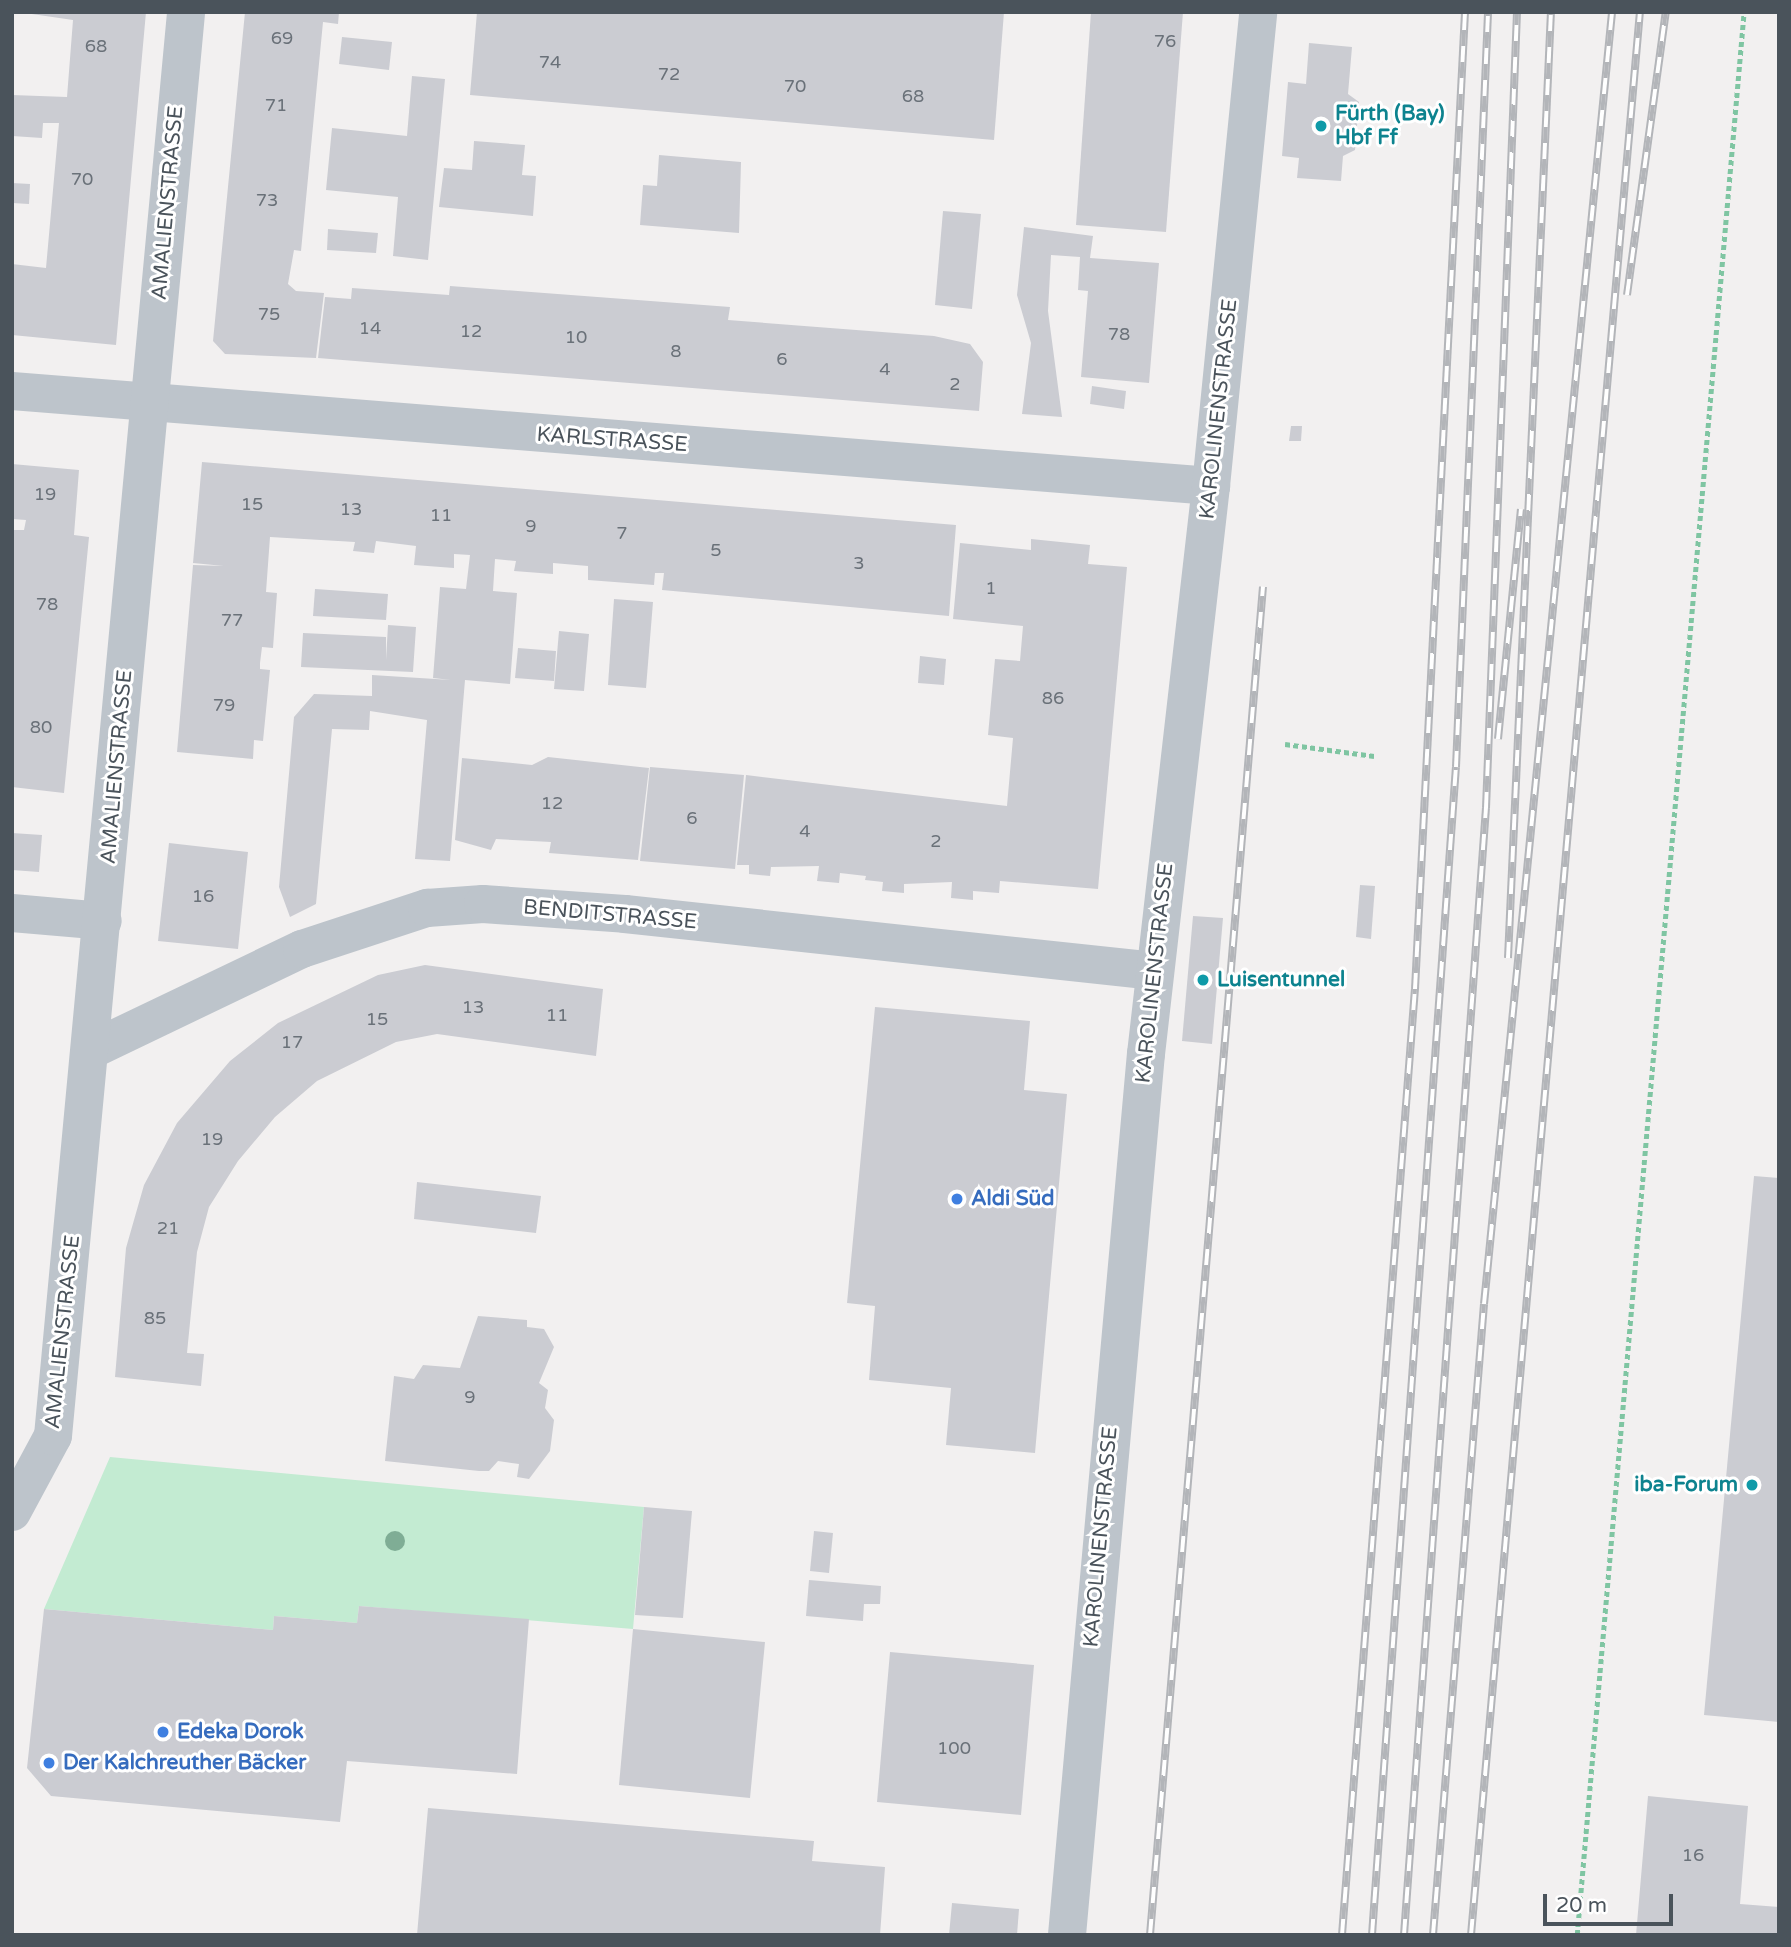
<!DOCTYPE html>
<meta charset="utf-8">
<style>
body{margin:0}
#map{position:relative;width:1791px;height:1947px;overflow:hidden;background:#f2f0f0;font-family:"Varela Round",sans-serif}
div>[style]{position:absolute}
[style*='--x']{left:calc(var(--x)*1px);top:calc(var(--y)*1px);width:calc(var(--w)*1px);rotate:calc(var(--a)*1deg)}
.green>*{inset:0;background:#c3ebd2}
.building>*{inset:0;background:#cbccd2}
.path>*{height:4.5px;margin-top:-2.25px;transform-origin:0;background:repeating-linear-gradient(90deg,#7fc5a2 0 5px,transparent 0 8.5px)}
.minor>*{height:38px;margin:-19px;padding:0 19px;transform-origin:19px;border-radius:19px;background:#bdc4cb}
.rail>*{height:8px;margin-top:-4px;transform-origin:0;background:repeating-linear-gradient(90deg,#fff 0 16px,#b3b5b9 0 32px);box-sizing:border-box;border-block:2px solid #b3b5b9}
.trees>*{width:20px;height:20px;margin:-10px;border-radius:50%;background:#7fad95}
.dots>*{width:19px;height:19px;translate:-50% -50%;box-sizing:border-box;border:4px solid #fff;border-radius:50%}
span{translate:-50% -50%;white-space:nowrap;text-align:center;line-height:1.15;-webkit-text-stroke:6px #fff;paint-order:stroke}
.number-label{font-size:18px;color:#6a7179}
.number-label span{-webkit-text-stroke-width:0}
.culture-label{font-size:21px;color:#0d838f;font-weight:700}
.left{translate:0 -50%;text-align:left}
.right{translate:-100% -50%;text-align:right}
.street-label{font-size:21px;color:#4a535b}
.shop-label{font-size:21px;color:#366cbe;font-weight:700}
.frame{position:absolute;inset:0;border:14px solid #4a535b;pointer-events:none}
.scale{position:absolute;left:1543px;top:1894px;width:130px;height:32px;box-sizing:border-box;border:4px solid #4a535b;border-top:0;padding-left:9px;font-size:21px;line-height:24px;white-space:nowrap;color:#4a535b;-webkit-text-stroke:5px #fff;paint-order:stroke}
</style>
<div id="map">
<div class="green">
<i style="clip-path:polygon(110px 1457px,644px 1507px,633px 1629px,359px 1606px,357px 1623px,274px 1616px,273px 1630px,44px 1609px)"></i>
</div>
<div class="building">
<i style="clip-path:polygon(18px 12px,146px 12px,116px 345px,12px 335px,12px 264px,46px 268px,59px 123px,43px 123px,42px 138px,12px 136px,12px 95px,67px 97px,73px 20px)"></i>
<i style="clip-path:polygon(245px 12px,339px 12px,338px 24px,323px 22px,301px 251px,294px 250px,288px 284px,296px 291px,324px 293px,316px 358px,225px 354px,213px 341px)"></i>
<i style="clip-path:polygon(477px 12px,1004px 12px,994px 140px,470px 95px)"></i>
<i style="clip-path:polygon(1091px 12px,1183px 12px,1166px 232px,1076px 225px)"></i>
<i style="clip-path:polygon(342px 37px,392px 42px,389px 70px,339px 64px)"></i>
<i style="clip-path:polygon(1309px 43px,1352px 47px,1348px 94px,1359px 102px,1355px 150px,1343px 156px,1341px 181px,1297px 178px,1299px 158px,1282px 156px,1288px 82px,1306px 84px)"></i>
<i style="clip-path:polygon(412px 76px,445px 79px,428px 260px,393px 256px,398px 197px,326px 190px,332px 128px,407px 136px)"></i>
<i style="clip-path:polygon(474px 141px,525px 145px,522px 175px,536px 176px,533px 216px,439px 207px,444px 168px,472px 170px)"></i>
<i style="clip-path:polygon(659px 155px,741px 162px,739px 233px,640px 225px,643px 185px,657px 186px)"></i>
<i style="clip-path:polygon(12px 183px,30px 184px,29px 204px,12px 203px)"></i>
<i style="clip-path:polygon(943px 211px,981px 214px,972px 309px,935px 305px)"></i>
<i style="clip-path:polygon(1024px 227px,1093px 236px,1090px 258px,1159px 263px,1149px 383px,1081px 377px,1088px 291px,1078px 290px,1080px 257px,1051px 255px,1048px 311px,1062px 417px,1022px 414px,1031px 343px,1017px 295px)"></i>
<i style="clip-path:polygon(328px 229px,378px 233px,376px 253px,327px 250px)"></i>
<i style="clip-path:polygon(450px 286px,730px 307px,728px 320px,934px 336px,970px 344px,983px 362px,979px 411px,318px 358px,325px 297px,351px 299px,352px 288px,449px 295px)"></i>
<i style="clip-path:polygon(1092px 386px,1126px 391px,1124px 409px,1090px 404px)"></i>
<i style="clip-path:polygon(1291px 426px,1302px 426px,1301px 441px,1289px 441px)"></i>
<i style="clip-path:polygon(202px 462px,956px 525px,949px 616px,662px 590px,664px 573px,655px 573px,654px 585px,588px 580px,588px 566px,553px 563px,553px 574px,514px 571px,516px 561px,495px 559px,493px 591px,517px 593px,510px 684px,465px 680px,450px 861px,415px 859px,427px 720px,370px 711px,369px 730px,332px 729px,316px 904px,290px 917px,279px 887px,294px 717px,314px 694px,372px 696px,372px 675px,451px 680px,433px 678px,440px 587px,466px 589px,470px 555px,454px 554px,454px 568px,414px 565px,416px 546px,376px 541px,374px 553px,353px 551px,355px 542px,270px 537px,266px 592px,277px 593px,273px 648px,262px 647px,260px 663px,260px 669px,270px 670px,263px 741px,254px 740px,253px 759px,177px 752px,193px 565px,224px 566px,193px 563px)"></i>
<i style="clip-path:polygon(12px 464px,79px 470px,74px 535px,89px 537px,64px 793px,12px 787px,12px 548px,14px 530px,24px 530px,26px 520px,12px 519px)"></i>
<i style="clip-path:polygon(1031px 539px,1090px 545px,1088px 564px,1127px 567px,1098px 889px,1000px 881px,999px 893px,973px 891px,973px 900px,951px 898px,952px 882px,904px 884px,904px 893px,882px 891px,883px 882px,865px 880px,866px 876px,840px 873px,839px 883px,817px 881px,819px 866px,771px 867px,770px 876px,749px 874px,749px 865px,737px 865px,746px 775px,1007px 806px,1013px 738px,988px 735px,995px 659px,1020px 661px,1023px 626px,953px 619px,960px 543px,1031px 550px)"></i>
<i style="clip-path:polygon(315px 589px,388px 594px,386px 620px,313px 616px)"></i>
<i style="clip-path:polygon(614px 599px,653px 602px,646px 688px,608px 685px)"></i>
<i style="clip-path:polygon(388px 625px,416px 627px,413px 672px,301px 667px,303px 633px,386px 637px,386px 660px)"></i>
<i style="clip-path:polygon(559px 631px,589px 634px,584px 691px,554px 689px)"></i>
<i style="clip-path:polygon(518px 648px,556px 651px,554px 681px,515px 678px)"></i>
<i style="clip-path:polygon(920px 656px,946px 659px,944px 685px,918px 683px)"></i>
<i style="clip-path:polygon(548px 757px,649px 768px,638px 860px,549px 853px,551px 842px,496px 839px,491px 850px,455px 840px,462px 758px,532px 765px)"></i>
<i style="clip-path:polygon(650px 767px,744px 775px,735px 869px,640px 861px)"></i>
<i style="clip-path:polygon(12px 833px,42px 835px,39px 872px,12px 870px)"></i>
<i style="clip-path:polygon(169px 843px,248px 852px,238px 949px,158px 941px)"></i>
<i style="clip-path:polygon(1360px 885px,1375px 886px,1371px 939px,1356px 937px)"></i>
<i style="clip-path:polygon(1193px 916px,1223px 918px,1212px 1044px,1182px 1041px)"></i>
<i style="clip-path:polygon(425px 965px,603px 989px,596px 1056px,437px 1034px,396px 1042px,317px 1081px,275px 1117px,238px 1161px,209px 1207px,197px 1252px,187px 1353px,204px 1354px,201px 1386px,115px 1377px,126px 1248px,144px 1185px,177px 1123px,230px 1061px,278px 1023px,378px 975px)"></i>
<i style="clip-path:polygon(875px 1007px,1030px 1021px,1024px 1090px,1067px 1094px,1035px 1453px,946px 1445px,951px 1388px,869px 1380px,875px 1306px,847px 1303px)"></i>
<i style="clip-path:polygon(1754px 1176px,1779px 1178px,1779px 1722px,1704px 1715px)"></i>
<i style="clip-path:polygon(417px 1182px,541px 1196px,536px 1233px,414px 1219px)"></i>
<i style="clip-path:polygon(478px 1316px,527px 1320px,527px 1327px,544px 1329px,554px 1347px,539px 1383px,548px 1390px,545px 1408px,554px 1420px,550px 1451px,529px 1479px,517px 1477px,519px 1464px,498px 1461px,489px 1471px,479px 1471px,385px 1461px,394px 1376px,414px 1379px,423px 1365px,460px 1368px)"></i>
<i style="clip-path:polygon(644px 1507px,692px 1511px,683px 1618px,635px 1615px)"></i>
<i style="clip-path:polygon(814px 1531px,833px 1533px,829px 1573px,810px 1571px)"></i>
<i style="clip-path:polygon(809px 1580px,881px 1586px,880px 1604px,864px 1604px,863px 1621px,806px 1616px)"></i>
<i style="clip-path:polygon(359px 1606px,529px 1619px,517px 1774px,347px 1761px,340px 1822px,51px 1796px,27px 1768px,44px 1609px,273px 1630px,274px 1616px,357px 1623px)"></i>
<i style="clip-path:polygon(633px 1629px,765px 1642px,750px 1798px,619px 1785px)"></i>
<i style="clip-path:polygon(890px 1652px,1034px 1665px,1021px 1815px,877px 1802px)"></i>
<i style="clip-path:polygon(1648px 1796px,1748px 1806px,1740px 1904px,1779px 1907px,1779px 1935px,1636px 1935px)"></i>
<i style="clip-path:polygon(428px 1808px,814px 1841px,812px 1861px,885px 1867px,880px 1935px,417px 1935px)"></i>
<i style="clip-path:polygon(952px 1903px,1019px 1909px,1017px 1935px,949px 1935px)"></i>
</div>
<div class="path">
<i style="--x:1285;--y:744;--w:90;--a:7.7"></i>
<i style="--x:1577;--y:1935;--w:1930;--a:-85.04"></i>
</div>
<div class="minor">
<i style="--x:12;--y:391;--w:1203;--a:4.53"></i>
<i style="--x:12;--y:913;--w:91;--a:5"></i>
<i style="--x:91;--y:1050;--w:234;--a:-25.6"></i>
<i style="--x:302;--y:949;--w:132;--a:-18.2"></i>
<i style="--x:427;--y:908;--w:56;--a:-4.1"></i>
<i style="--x:483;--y:904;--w:142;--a:4"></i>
<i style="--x:625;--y:914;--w:533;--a:6.14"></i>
<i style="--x:12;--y:1512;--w:86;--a:-61.7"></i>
<i style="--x:53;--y:1436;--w:1430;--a:-84.66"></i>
<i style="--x:1067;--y:1935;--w:885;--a:-84.88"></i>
<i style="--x:1146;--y:1054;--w:572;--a:-83.47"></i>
<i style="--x:1211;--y:486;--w:476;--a:-84.3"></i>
</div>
<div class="rail">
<i style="--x:1627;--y:295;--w:286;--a:-82.2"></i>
<i style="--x:1498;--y:739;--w:231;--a:-84.3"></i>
<i style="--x:1508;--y:958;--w:947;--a:-87.4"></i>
<i style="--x:1150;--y:1935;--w:1353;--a:-85.21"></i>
<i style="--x:1342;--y:1935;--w:949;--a:-85.59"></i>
<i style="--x:1415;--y:989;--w:978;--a:-87.07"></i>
<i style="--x:1372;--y:1935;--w:1171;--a:-85.89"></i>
<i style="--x:1456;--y:767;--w:756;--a:-87.57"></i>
<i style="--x:1404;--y:1935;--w:1130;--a:-85.84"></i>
<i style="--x:1486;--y:808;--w:797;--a:-87.77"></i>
<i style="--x:1433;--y:1935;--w:633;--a:-85.38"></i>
<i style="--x:1484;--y:1304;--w:1298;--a:-84.34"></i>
<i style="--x:1471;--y:1935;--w:1930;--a:-84.98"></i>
</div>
<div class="trees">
<i style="left:395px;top:1541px"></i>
</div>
<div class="dots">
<i style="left:1321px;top:126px;background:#0f9aa8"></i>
<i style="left:1203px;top:980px;background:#0f9aa8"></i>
<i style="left:957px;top:1199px;background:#3f7fe0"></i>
<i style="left:1752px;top:1485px;background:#0f9aa8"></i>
<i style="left:163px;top:1732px;background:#3f7fe0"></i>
<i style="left:49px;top:1763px;background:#3f7fe0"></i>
</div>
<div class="number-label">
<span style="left:282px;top:38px">69</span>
<span style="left:1165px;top:41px">76</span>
<span style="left:96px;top:46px">68</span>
<span style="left:550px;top:62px">74</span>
<span style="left:669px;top:74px">72</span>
<span style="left:795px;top:86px">70</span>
<span style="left:913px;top:96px">68</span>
<span style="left:276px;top:105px">71</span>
<span style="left:82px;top:179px">70</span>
<span style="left:267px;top:200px">73</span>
<span style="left:269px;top:314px">75</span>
<span style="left:370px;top:328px">14</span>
<span style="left:471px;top:331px">12</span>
<span style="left:1119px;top:334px">78</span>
<span style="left:576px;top:337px">10</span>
<span style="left:676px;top:351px">8</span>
<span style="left:782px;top:359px">6</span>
<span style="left:885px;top:369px">4</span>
<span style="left:955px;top:384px">2</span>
<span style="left:45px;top:494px">19</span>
<span style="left:252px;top:504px">15</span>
<span style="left:351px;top:509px">13</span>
<span style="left:441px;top:515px">11</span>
<span style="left:531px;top:526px">9</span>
<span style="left:622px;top:533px">7</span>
<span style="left:716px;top:550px">5</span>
<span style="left:859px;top:563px">3</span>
<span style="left:991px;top:588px">1</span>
<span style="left:47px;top:604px">78</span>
<span style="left:232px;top:620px">77</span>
<span style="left:1053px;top:698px">86</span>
<span style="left:224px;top:705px">79</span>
<span style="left:41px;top:727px">80</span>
<span style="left:552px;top:803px">12</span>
<span style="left:692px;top:818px">6</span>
<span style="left:805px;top:831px">4</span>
<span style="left:936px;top:841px">2</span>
<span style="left:203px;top:896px">16</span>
<span style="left:473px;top:1007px">13</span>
<span style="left:557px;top:1015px">11</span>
<span style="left:377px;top:1019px">15</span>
<span style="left:292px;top:1042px">17</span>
<span style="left:212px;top:1139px">19</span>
<span style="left:168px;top:1228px">21</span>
<span style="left:155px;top:1318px">85</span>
<span style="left:470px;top:1397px">9</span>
<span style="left:954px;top:1748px">100</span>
<span style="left:1693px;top:1855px">16</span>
</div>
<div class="culture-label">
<span class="left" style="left:1335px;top:126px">Fürth (Bay)<br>Hbf Ff</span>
<span class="left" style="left:1217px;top:980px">Luisentunnel</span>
<span class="right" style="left:1738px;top:1485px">iba-Forum</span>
</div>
<div class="street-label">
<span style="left:168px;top:203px;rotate:-85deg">AMALIENSTRASSE</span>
<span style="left:1219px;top:409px;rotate:-84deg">KAROLINENSTRASSE</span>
<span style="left:612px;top:440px;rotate:4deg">KARLSTRASSE</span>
<span style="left:117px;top:767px;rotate:-85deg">AMALIENSTRASSE</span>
<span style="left:610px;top:915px;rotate:5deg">BENDITSTRASSE</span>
<span style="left:1155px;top:973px;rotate:-84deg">KAROLINENSTRASSE</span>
<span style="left:63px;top:1332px;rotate:-84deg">AMALIENSTRASSE</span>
<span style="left:1101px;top:1537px;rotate:-85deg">KAROLINENSTRASSE</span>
</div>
<div class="shop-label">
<span class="left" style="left:971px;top:1199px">Aldi Süd</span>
<span class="left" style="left:177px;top:1732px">Edeka Dorok</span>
<span class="left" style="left:63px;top:1763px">Der Kalchreuther Bäcker</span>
</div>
<div class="frame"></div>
<div class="scale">20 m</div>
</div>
